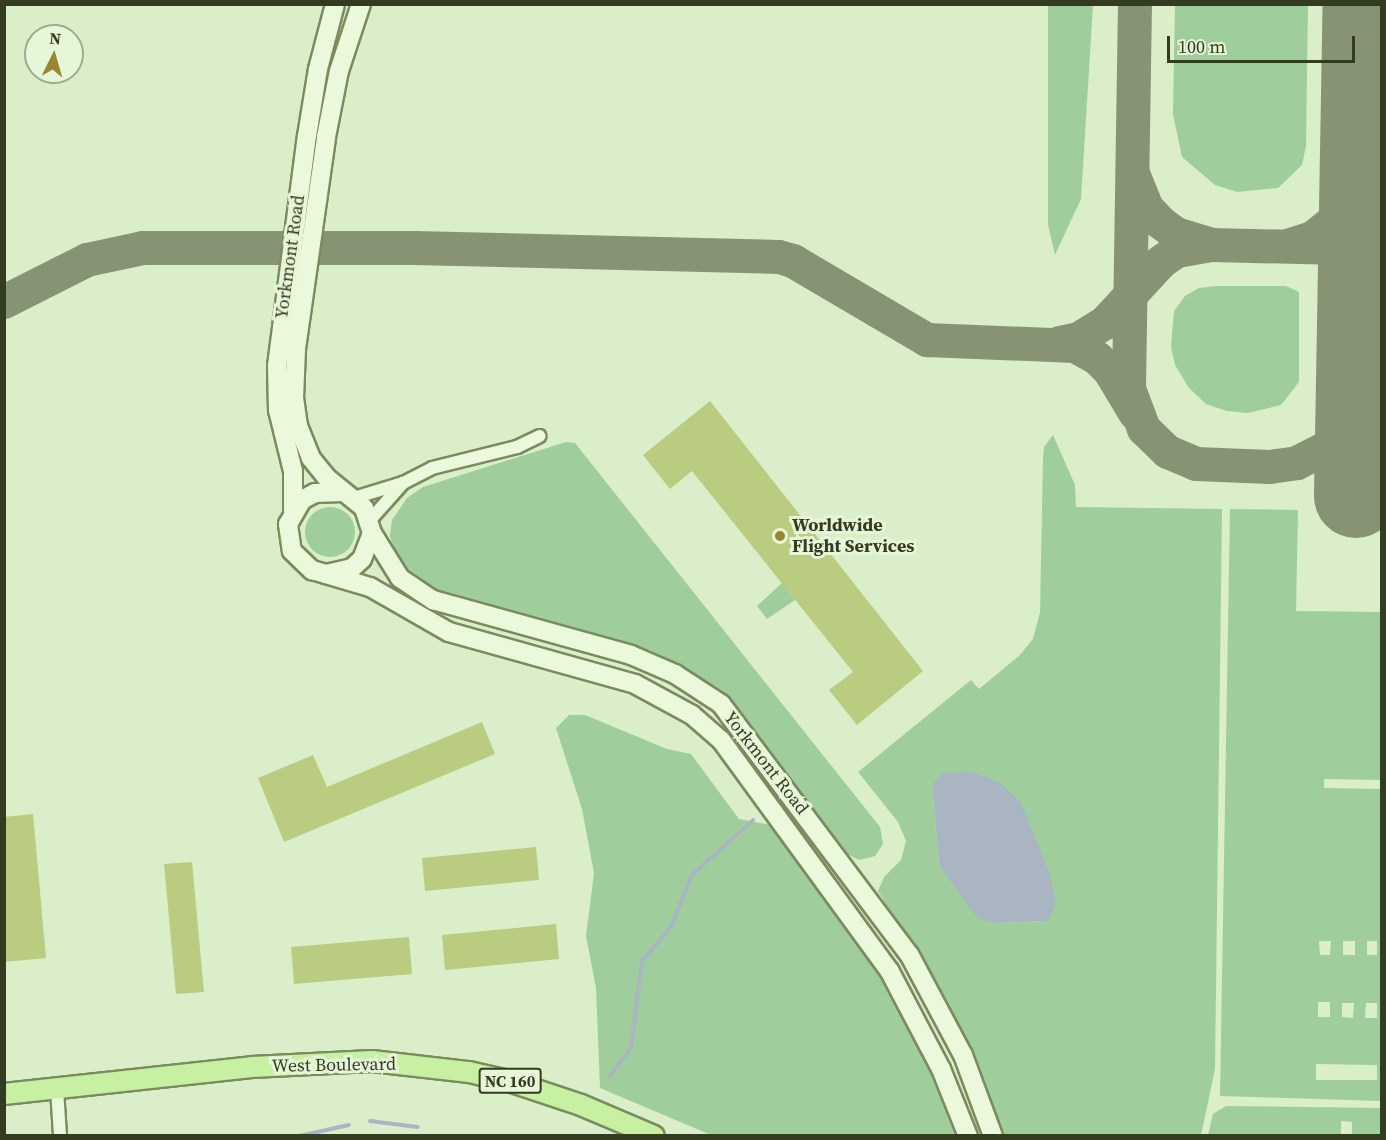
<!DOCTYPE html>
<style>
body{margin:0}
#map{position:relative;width:1386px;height:1140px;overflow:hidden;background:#daeec9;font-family:"Source Serif 4",serif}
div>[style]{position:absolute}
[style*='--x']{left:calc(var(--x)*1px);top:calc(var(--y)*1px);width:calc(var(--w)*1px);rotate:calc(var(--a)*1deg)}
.green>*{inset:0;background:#9fcd9c}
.round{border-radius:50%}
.water>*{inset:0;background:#aab5c3}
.stream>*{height:4px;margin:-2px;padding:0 2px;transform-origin:2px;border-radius:2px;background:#aab5c3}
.taxiway>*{height:34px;margin:-17px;padding:0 17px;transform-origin:17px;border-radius:17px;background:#869475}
.runway>*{height:84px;margin:-42px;padding:0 42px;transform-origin:42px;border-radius:42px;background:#869475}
.building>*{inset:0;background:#b9cc80}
.roads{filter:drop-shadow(2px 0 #7a8b5e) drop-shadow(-2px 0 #7a8b5e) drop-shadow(0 2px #7a8b5e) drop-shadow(0 -2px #7a8b5e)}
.street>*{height:12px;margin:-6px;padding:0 6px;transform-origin:6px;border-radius:6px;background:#eaf9dc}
.secondary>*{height:18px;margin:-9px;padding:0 9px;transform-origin:9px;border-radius:9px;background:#eaf9dc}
.primary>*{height:20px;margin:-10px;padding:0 10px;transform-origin:10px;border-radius:10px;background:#c8f0a2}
.dots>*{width:16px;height:16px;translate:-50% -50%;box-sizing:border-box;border:3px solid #e6f6d9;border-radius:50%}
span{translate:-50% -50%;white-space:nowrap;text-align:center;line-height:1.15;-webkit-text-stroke:6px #e6f6d9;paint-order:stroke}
.shield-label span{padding:2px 4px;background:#e6f6d9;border:2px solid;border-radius:4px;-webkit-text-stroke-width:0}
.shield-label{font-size:16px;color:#333b21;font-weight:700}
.street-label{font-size:18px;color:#333b21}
.poi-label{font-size:18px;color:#333b21;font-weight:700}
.left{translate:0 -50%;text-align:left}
.frame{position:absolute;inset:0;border:6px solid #333b21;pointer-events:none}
.north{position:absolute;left:24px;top:24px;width:60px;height:60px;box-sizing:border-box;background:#e6f6d9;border:2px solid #9eab8f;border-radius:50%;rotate:5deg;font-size:16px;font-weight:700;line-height:24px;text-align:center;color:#333b21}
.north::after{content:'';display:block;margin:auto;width:21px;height:27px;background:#99862e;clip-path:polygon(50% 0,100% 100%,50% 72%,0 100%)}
.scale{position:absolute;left:1167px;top:36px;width:188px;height:27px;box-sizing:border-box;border:3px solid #333b21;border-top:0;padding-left:8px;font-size:18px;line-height:21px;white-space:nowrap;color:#333b21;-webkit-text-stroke:4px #e6f6d9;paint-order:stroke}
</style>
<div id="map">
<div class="green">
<i style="clip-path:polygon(1048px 5px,1093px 5px,1081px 199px,1055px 255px,1048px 225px)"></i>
<i style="clip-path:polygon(1175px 5px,1308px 5px,1306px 146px,1302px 165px,1278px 188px,1237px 192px,1215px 185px,1182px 157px,1173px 114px)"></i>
<i style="clip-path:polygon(1217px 286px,1286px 286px,1299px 292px,1299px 382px,1281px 405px,1248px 413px,1227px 411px,1206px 404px,1189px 388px,1175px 365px,1171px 347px,1174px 311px,1185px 296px,1199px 288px)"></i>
<i style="clip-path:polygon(evenodd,1053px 435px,1075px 485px,1076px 507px,1222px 509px,1215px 1069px,1201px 1135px,1001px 1135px,950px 1011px,878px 891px,884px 877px,901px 860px,906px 841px,898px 822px,858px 772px,971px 680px,979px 689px,1019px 656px,1033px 639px,1040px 612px,1043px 459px,1044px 447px,1053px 435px,932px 785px,1047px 921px,998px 923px,939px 865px,932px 785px)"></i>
<i style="clip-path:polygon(566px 442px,575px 443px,880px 827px,883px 844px,875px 856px,859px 860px,847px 854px,736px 713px,634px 648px,440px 592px,406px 567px,395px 552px,390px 536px,392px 520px,407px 498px,423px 487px)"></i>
<i class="round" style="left:305px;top:507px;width:50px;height:50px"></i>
<i style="clip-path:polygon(evenodd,1230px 509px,1298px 510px,1296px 611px,1381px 612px,1381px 1101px,1220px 1096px,1230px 509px,1324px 779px,1381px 780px,1381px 789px,1324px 788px,1324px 779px,1230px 509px,1319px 941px,1331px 941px,1330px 955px,1320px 955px,1319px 941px,1230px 509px,1355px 941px,1355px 955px,1343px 955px,1343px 941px,1355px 941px,1230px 509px,1367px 941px,1377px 941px,1377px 955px,1367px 955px,1367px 941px,1230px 509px,1318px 1002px,1330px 1002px,1330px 1017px,1318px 1017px,1318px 1002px,1230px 509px,1342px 1003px,1354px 1003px,1353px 1018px,1342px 1017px,1342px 1003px,1230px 509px,1366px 1003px,1377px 1003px,1377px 1018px,1365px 1018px,1366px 1003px,1230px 509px,1316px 1064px,1377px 1065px,1377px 1080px,1316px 1080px,1316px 1064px)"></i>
<i style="clip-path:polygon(782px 583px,795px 600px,767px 619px,757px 606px)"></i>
<i style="clip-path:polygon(569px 715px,585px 715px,667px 749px,691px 754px,739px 819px,771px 825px,883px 977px,920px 1045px,958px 1135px,711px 1135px,600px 1088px,596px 988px,586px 936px,594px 873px,582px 809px,556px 728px)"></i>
<i style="clip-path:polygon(1226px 1106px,1381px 1108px,1381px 1135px,1352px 1135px,1352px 1122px,1341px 1121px,1341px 1135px,1208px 1135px,1213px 1114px)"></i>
</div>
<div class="water">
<i style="clip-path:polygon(972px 772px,1000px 783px,1021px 803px,1050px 874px,1056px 903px,1048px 921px,998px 923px,978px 919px,939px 865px,932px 785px,943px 773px)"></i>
</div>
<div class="stream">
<i style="--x:610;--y:1076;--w:36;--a:-54"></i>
<i style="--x:631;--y:1047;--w:87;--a:-82.7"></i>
<i style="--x:642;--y:961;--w:45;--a:-49.5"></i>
<i style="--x:671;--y:927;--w:56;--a:-68"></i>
<i style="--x:692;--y:875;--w:82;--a:-42"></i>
<i style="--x:370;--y:1121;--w:48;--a:7.1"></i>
<i style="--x:299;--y:1136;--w:51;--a:-12.4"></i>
</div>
<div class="taxiway">
<i style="--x:1135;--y:4;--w:385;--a:90.9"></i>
<i style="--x:1129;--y:389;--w:43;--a:69.4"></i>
<i style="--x:1144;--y:429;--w:33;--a:44"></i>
<i style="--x:1168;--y:452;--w:30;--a:23"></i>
<i style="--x:1196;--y:464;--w:74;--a:2.3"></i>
<i style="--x:1270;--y:467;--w:27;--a:-8"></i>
<i style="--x:1297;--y:463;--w:31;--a:-27"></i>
<i style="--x:1325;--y:449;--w:24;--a:-45"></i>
<i style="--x:1342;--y:432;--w:43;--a:-68.2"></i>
<i style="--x:1362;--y:163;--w:33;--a:74"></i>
<i style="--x:1371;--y:195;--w:21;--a:59"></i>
<i style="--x:1134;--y:176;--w:35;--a:68"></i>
<i style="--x:1147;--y:208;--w:19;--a:47"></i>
<i style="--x:1160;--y:222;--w:20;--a:37"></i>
<i style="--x:1176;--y:234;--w:37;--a:17"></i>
<i style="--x:1291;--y:245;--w:23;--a:-18"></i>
<i style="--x:1313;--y:238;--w:38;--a:-39"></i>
<i style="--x:1343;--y:214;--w:33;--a:-61"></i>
<i style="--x:1359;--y:185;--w:22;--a:-82"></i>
<i style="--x:4;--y:302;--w:93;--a:-26.8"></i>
<i style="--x:87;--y:260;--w:57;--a:-12.1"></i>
<i style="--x:143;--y:248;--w:271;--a:0"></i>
<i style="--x:414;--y:248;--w:365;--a:1.4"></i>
<i style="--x:779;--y:257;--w:15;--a:16"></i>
<i style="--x:793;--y:261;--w:156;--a:30.5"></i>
<i style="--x:927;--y:340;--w:148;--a:2.3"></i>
<i style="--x:1075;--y:346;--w:26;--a:29"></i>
<i style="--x:1098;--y:359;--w:17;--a:45"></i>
<i style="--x:1110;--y:371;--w:49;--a:59.2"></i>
<i style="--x:1060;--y:343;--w:19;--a:-12"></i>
<i style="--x:1079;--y:339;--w:31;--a:-32"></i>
<i style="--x:1105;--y:323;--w:83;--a:-47.4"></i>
<i style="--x:1161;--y:262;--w:19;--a:-35"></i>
<i style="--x:1177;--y:251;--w:35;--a:-10"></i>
<i style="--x:1211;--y:245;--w:171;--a:1.3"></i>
<i style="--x:1358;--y:392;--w:56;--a:64.8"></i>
</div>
<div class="runway">
<i style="--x:1356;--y:496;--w:492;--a:-89"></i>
</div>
<div class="building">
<i style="clip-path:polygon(710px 401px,923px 671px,857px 725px,829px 690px,853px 672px,692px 471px,670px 489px,643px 455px)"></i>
<i style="clip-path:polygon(482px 722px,495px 754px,284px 842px,258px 778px,313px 755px,327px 787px)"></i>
<i style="clip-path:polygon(33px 814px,46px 958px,4px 962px,4px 817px)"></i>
<i style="clip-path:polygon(536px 847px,539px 880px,425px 891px,422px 858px)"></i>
<i style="clip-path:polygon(192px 862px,204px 992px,176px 994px,164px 864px)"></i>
<i style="clip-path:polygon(556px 924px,559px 959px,445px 970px,442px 935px)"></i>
<i style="clip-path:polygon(409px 937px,412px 974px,294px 984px,291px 947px)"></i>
</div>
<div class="roads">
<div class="street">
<i style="--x:354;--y:498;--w:51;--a:-17"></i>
<i style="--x:403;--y:483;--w:33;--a:-27"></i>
<i style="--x:432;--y:468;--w:88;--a:-13.9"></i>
<i style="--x:517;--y:447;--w:25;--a:-26"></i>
<i style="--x:370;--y:520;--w:50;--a:-48.3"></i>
<i style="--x:57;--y:1089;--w:47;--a:86.3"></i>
</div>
<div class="secondary">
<i style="--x:342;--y:492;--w:27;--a:178"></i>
<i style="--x:315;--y:493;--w:15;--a:152"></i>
<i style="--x:302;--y:500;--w:28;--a:120"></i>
<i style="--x:288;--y:524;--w:27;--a:82"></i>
<i style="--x:292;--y:551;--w:28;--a:44"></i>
<i style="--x:312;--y:570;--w:15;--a:16"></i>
<i style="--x:326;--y:574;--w:27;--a:-13"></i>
<i style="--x:352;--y:568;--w:13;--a:-42"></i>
<i style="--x:362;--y:559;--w:28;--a:-69"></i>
<i style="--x:372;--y:533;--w:26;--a:-108"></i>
<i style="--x:364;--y:508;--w:48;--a:-141"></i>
<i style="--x:327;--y:478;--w:26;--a:-129"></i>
<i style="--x:311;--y:458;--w:35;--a:-112"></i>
<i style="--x:298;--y:426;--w:27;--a:-98"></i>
<i style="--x:294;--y:399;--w:50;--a:-87.7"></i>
<i style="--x:296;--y:349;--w:214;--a:-81.9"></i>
<i style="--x:326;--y:137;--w:67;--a:-78.9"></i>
<i style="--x:339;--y:71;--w:71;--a:-71.8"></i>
<i style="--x:293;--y:511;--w:40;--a:-90"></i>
<i style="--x:293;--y:471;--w:63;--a:-103.8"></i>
<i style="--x:278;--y:410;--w:44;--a:-91.3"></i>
<i style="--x:277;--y:366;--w:232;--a:-82.6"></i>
<i style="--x:307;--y:136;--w:68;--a:-80.7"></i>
<i style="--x:318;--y:69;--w:67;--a:-75.3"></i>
<i style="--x:372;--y:533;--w:53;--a:58.1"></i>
<i style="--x:400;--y:578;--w:40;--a:34"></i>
<i style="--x:433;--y:600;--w:205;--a:15.5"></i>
<i style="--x:631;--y:655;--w:48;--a:23.4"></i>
<i style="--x:675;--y:674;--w:55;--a:33.1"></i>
<i style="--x:721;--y:704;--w:313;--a:53.1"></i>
<i style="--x:909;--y:954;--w:115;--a:61.9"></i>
<i style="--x:963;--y:1055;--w:86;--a:69.7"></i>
<i style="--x:326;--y:574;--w:46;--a:16.5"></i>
<i style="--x:370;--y:587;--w:91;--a:29.7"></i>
<i style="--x:449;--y:632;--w:193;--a:15.6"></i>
<i style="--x:635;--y:684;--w:65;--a:28.5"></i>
<i style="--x:692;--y:715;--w:38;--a:41"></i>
<i style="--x:721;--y:740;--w:285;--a:53.9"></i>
<i style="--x:889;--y:970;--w:112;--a:62.3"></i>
<i style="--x:941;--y:1069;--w:72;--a:68.1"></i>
</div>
<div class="primary">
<i style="--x:4;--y:1094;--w:249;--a:-6.2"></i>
<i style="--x:252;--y:1067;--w:120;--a:-2.9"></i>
<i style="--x:372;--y:1061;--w:98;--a:6.5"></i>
<i style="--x:469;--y:1072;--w:41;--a:12.7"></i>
<i style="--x:509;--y:1081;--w:76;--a:18.4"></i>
<i style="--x:581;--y:1105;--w:79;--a:23"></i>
</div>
</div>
<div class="dots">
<i style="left:780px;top:536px;background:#99862e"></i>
</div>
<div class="shield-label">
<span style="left:510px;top:1081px">NC 160</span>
</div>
<div class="street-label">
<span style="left:290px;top:257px;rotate:-82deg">Yorkmont Road</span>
<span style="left:766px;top:763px;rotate:52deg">Yorkmont Road</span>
<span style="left:334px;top:1065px;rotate:-1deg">West Boulevard</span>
</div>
<div class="poi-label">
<span class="left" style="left:792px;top:536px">Worldwide<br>Flight Services</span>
</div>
<div class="frame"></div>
<div class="north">N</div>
<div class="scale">100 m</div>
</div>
